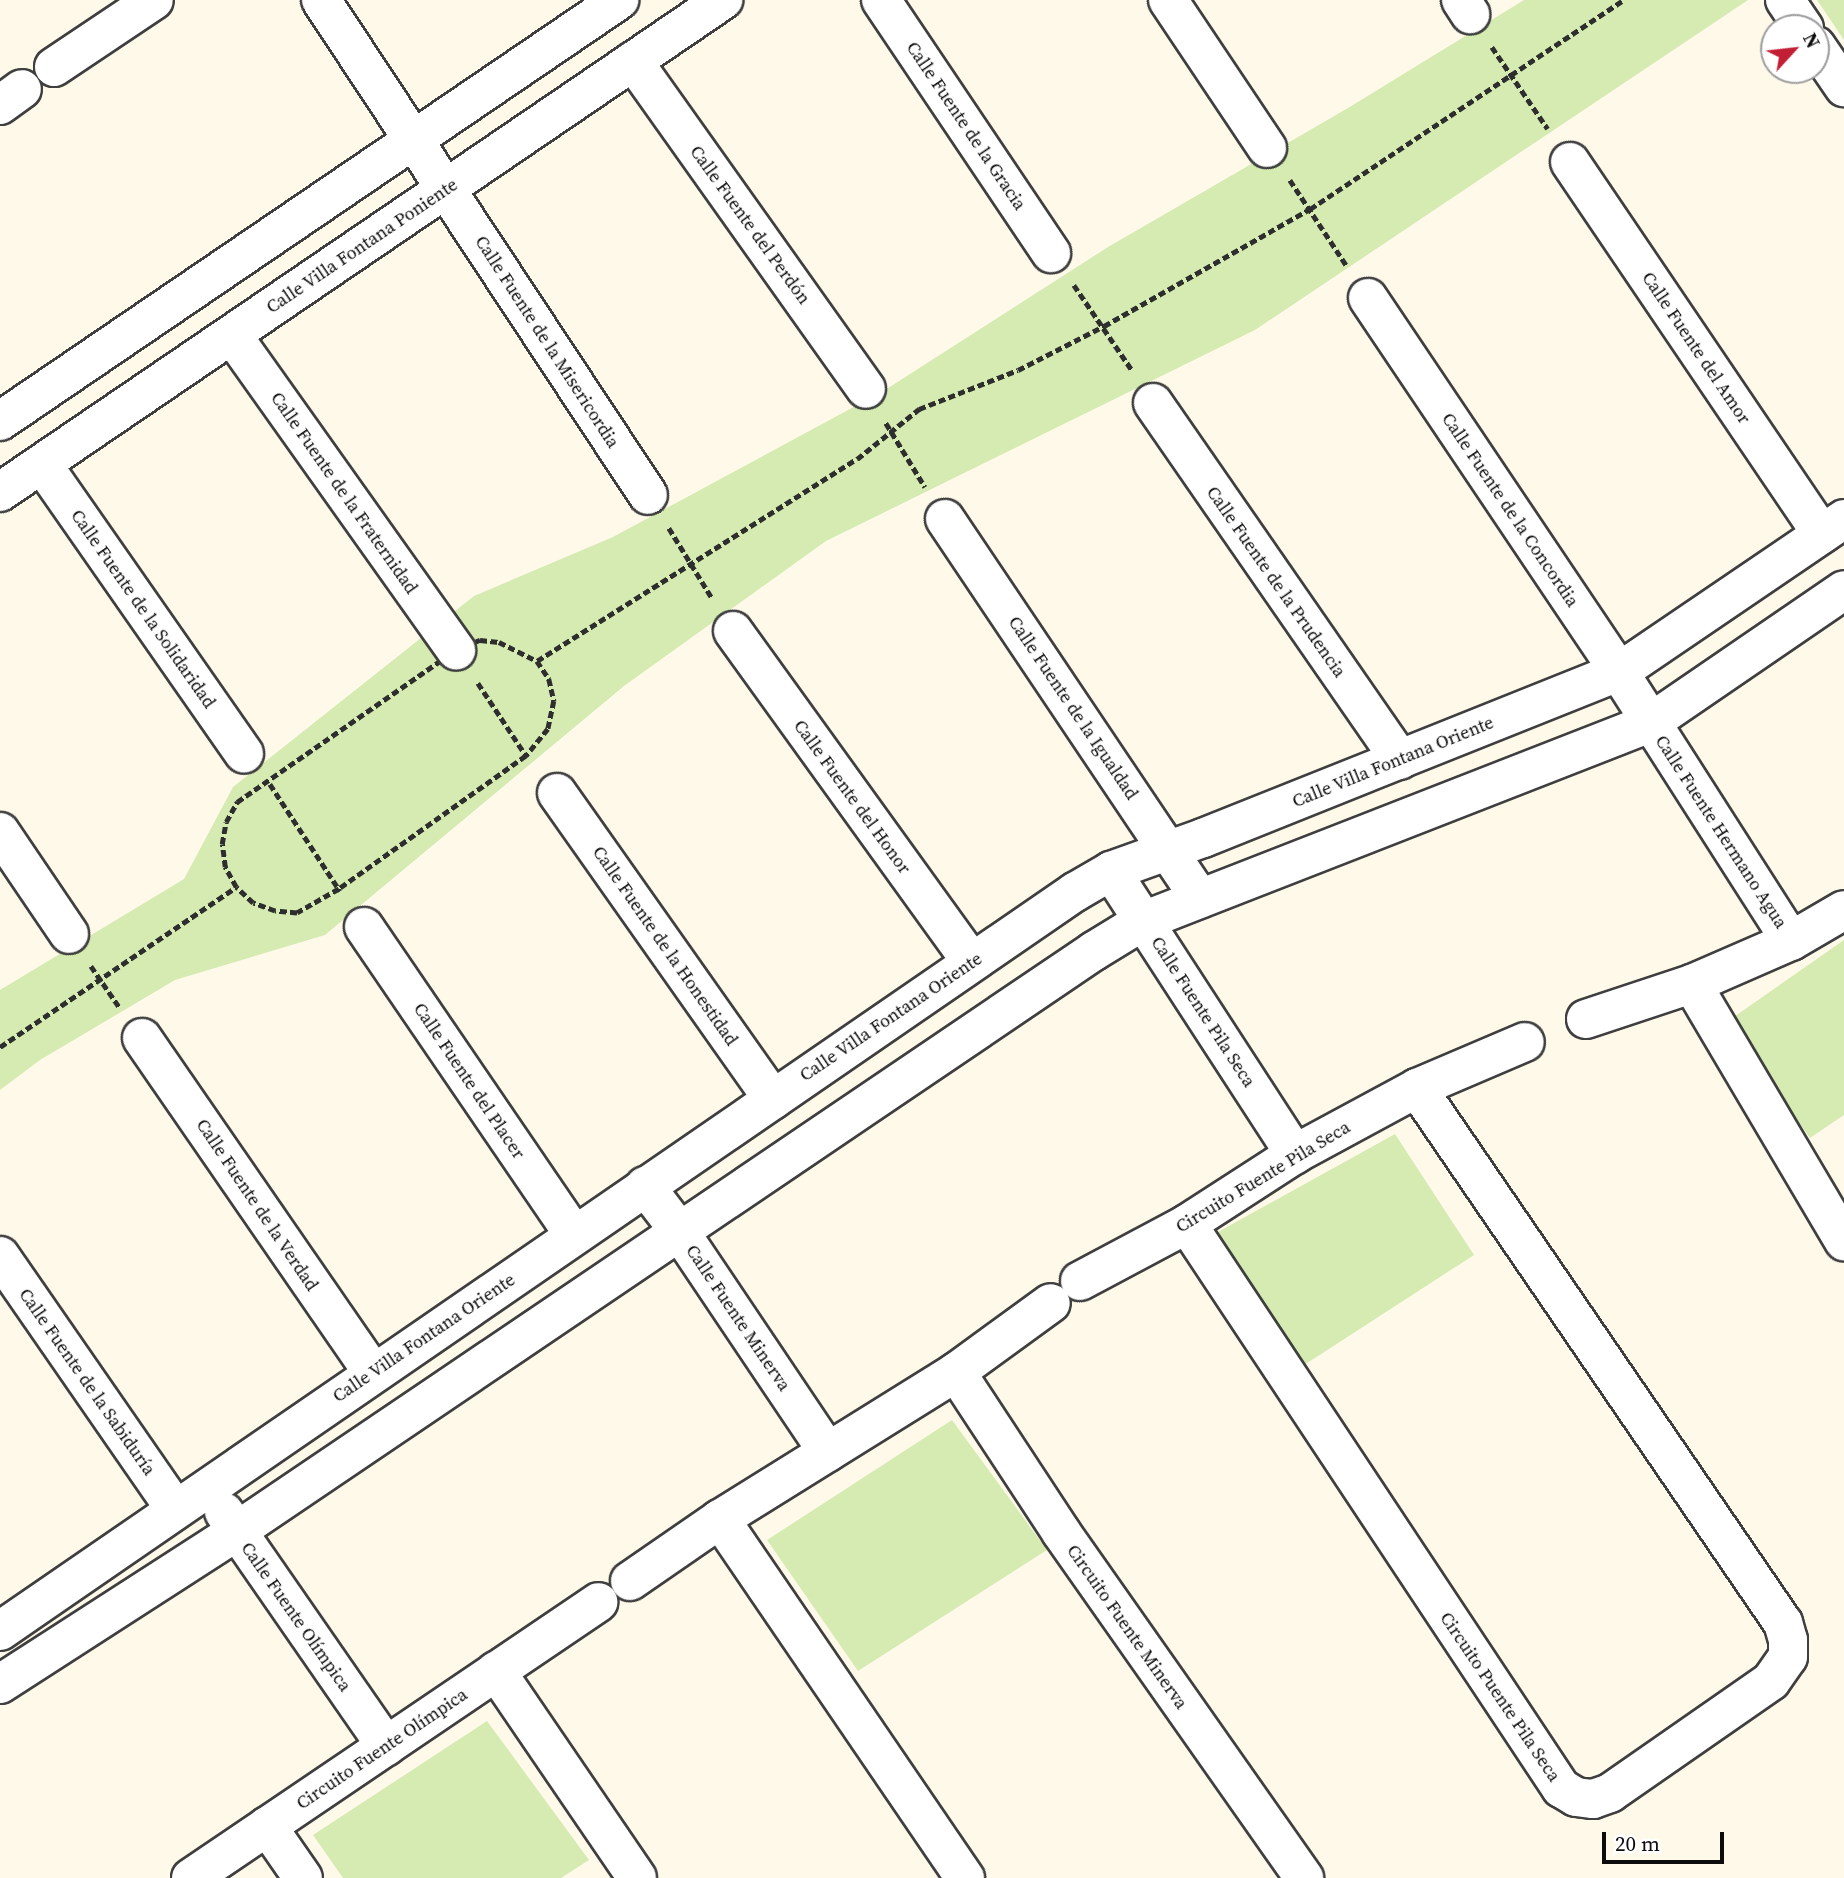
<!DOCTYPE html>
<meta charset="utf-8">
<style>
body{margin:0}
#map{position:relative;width:1844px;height:1878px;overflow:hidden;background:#fff9ea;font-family:"Source Serif 4",serif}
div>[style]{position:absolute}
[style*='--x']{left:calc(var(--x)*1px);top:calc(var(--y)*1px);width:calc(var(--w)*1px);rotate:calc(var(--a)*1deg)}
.green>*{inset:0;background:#d5ebb2}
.path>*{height:4.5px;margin-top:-2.25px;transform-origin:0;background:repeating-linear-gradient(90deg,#2e2e2e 0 7px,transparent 0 10.5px)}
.roads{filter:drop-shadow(2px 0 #3f3f3f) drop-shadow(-2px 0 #3f3f3f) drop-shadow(0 2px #3f3f3f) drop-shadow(0 -2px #3f3f3f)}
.street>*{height:38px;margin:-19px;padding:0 19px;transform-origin:19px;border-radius:19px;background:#fff}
span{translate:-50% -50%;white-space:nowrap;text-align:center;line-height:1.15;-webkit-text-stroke:7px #fff;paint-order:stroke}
.street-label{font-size:18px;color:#0c0c0c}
.north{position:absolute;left:1760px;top:14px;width:70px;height:70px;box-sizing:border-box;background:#fff;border:2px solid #9e9e9e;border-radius:50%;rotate:63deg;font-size:19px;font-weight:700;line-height:28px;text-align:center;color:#0c0c0c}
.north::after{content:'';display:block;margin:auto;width:24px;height:32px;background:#c21e34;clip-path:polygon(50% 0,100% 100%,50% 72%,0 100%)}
.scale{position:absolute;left:1602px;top:1832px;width:122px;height:32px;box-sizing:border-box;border:4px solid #0c0c0c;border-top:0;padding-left:9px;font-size:21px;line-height:24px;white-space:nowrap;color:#0c0c0c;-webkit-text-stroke:5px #fff;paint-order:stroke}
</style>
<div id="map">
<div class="green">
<i style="clip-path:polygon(1524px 0,1748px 0,1255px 330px,826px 541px,624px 686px,325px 935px,175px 980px,40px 1060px,0 1090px,0 990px,184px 879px,233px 787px,474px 596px,613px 537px,885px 390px,1108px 247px,1348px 108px)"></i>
<i style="clip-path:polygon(1817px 0,1844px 0,1844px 40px)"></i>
<i style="clip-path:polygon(1844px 940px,1844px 1115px,1810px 1138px,1728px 1021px)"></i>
<i style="clip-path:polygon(1395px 1134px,1474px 1255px,1301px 1367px,1218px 1232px)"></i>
<i style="clip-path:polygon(952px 1420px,1047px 1550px,858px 1671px,767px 1540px)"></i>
<i style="clip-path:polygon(487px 1721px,589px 1860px,561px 1878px,343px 1878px,313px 1835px)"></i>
</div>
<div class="path">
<i style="--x:1492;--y:47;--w:99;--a:55.7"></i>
<i style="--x:1290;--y:180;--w:103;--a:56.5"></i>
<i style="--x:1074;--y:285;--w:103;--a:55.7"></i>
<i style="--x:886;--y:423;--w:75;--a:58.6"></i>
<i style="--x:669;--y:528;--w:82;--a:58.4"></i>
<i style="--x:480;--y:640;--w:19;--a:6"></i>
<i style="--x:499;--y:642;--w:42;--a:26.6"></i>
<i style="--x:537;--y:661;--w:22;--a:56"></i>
<i style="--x:549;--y:679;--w:23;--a:77"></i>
<i style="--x:554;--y:701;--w:29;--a:102"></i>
<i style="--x:548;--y:729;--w:35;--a:129"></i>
<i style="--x:526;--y:756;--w:229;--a:144.6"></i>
<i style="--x:339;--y:889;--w:48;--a:150.3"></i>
<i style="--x:297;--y:913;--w:22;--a:-175"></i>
<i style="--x:275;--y:911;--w:23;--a:-160"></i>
<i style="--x:253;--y:903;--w:23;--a:-137"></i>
<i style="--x:236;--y:887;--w:23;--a:-119"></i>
<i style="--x:225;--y:867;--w:23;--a:-97"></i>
<i style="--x:222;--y:844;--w:22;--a:-80"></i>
<i style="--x:226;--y:822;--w:23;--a:-61"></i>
<i style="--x:237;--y:802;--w:267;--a:-34.8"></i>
<i style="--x:456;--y:650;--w:26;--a:-23"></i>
<i style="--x:537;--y:661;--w:378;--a:-32.3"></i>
<i style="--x:857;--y:459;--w:80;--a:-38.9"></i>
<i style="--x:919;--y:409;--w:106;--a:-21.5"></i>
<i style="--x:1018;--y:370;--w:97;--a:-27.1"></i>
<i style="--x:1104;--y:326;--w:237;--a:-29.6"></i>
<i style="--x:1310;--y:209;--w:376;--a:-33.7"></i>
<i style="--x:478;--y:683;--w:89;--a:56.5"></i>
<i style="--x:270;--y:784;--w:128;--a:56.8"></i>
<i style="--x:91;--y:966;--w:51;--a:55.4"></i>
<i style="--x:0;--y:1047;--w:285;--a:-34.1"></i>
</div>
<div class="roads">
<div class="street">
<i style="--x:321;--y:0;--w:593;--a:56.55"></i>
<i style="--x:881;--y:0;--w:305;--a:56.1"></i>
<i style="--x:1168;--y:0;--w:178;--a:56.2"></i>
<i style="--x:1461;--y:0;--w:17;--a:57"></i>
<i style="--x:1785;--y:0;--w:34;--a:56"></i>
<i style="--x:1816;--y:46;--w:50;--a:55.7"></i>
<i style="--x:633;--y:61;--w:402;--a:54.6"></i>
<i style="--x:54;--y:67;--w:120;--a:-33.8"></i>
<i style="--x:0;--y:105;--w:27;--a:-36"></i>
<i style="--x:1570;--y:162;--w:449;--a:55.9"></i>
<i style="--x:1368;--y:298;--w:450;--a:56.1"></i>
<i style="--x:1619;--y:672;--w:319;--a:57.4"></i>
<i style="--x:232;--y:335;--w:387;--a:54.6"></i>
<i style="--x:1153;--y:403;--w:434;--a:55.3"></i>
<i style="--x:0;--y:421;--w:749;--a:-34.22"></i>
<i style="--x:42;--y:464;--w:353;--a:55.1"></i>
<i style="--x:0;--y:492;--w:875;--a:-34.24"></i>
<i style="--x:945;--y:519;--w:457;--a:56.1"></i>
<i style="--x:733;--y:631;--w:408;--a:54.2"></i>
<i style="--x:557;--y:793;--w:375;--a:54.8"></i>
<i style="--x:0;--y:832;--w:123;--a:55.9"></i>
<i style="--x:1111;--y:871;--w:338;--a:57"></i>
<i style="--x:364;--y:927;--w:373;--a:55.7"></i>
<i style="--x:1692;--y:984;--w:299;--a:59.4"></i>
<i style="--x:1586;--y:1019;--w:112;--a:-18.3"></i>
<i style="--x:1692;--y:984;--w:108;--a:-23.5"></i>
<i style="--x:1791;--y:941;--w:61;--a:-30.3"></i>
<i style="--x:142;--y:1038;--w:407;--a:55.4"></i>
<i style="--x:645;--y:1186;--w:58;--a:52.7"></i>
<i style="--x:680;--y:1232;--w:265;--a:56.1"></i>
<i style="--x:1187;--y:1224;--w:677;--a:56.45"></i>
<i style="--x:1561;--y:1788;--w:17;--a:31"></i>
<i style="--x:1576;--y:1797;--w:17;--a:7"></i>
<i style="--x:1593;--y:1799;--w:18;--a:-19"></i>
<i style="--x:1610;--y:1793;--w:196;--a:-34.8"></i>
<i style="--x:1771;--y:1681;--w:29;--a:-55"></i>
<i style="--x:1788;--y:1657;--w:17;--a:-90"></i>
<i style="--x:1788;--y:1640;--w:18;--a:-106"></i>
<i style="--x:1783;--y:1623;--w:648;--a:-124.38"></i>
<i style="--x:0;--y:1256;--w:308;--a:55.3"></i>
<i style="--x:1080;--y:1281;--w:121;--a:-28"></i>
<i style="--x:1187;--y:1224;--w:129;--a:-32.9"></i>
<i style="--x:1295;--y:1154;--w:139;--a:-28.4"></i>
<i style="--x:1417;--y:1088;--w:117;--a:-23.1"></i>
<i style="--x:956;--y:1372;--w:191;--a:56.7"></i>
<i style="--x:1061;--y:1532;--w:423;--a:54.9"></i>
<i style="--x:224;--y:1512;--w:285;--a:55.3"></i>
<i style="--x:720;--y:1519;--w:435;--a:55.7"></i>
<i style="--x:630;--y:1581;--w:109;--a:-34.6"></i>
<i style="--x:720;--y:1519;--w:278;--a:-31.9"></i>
<i style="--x:956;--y:1372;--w:117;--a:-36"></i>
<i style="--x:0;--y:1631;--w:1305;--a:-34.51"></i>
<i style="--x:1075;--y:892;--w:42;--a:-30.3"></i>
<i style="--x:1111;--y:871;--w:98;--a:-19.7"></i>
<i style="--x:1203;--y:838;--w:448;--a:-21.8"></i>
<i style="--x:1619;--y:672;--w:272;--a:-34.2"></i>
<i style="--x:496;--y:1671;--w:250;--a:55.7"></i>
<i style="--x:0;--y:1684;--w:282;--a:-32.8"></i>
<i style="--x:237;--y:1531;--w:1035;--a:-34.09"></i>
<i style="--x:1094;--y:951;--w:57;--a:-31.5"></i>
<i style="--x:1143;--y:921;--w:544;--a:-21.33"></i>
<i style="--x:1650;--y:723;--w:235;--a:-34.4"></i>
<i style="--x:267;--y:1826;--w:63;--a:55.3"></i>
<i style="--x:191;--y:1878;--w:492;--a:-34.1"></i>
</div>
</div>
<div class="street-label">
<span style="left:966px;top:126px;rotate:56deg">Calle Fuente de la Gracia</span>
<span style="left:750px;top:225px;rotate:54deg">Calle Fuente del Perdón</span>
<span style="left:362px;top:246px;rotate:-34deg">Calle Villa Fontana Poniente</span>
<span style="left:547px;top:342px;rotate:57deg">Calle Fuente de la Misericordia</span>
<span style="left:1696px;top:348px;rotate:56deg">Calle Fuente del Amor</span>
<span style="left:344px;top:493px;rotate:55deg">Calle Fuente de la Fraternidad</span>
<span style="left:1510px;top:510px;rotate:56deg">Calle Fuente de la Concordia</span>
<span style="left:1276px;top:582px;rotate:55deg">Calle Fuente de la Prudencia</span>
<span style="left:143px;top:609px;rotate:55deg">Calle Fuente de la Solidaridad</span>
<span style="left:1073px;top:708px;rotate:56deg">Calle Fuente de la Igualdad</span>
<span style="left:1393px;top:762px;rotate:-22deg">Calle Villa Fontana Oriente</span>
<span style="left:852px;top:797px;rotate:54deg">Calle Fuente del Honor</span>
<span style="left:1721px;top:832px;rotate:57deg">Calle Fuente Hermano Agua</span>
<span style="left:665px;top:946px;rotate:55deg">Calle Fuente de la Honestidad</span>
<span style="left:1203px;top:1012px;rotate:57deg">Calle Fuente Pila Seca</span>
<span style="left:891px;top:1017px;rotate:-34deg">Calle Villa Fontana Oriente</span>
<span style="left:469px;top:1081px;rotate:56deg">Calle Fuente del Placer</span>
<span style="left:1263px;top:1177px;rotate:-31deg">Circuito Fuente Pila Seca</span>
<span style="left:257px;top:1205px;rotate:56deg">Calle Fuente de la Verdad</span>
<span style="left:738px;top:1318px;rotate:56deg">Calle Fuente Minerva</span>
<span style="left:424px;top:1338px;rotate:-34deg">Calle Villa Fontana Oriente</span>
<span style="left:87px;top:1382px;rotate:55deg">Calle Fuente de la Sabiduría</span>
<span style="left:296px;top:1617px;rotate:55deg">Calle Fuente Olímpica</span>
<span style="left:1127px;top:1627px;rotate:55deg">Circuito Fuente Minerva</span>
<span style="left:1500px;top:1697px;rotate:56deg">Circuito Puente Pila Seca</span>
<span style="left:382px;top:1749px;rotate:-34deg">Circuito Fuente Olímpica</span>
</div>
<div class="north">N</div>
<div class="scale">20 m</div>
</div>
